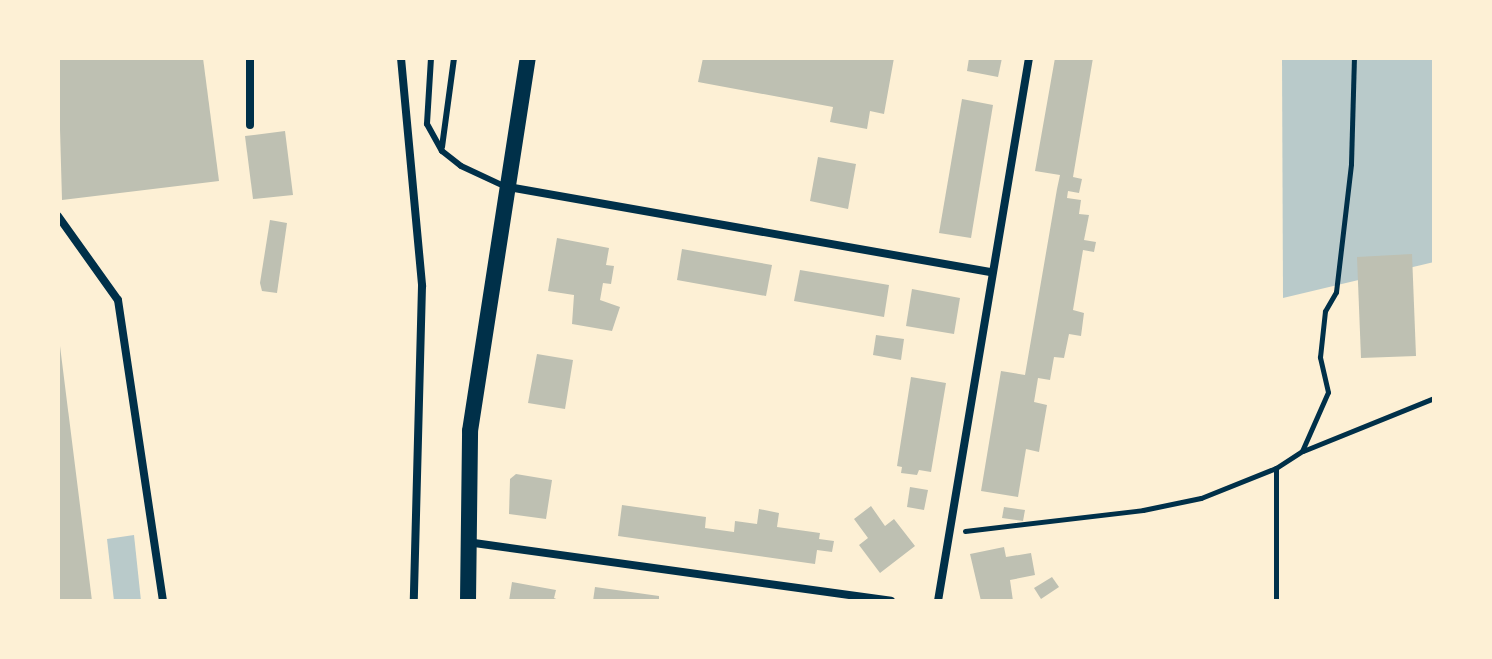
<!DOCTYPE html>
<style>
body{margin:0}
#map{position:relative;width:1492px;height:659px;overflow:hidden;background:#fdf0d5;font-family:Bitter,serif}
div>[style]{position:absolute}
[style*='--x']{left:calc(var(--x)*1px);top:calc(var(--y)*1px);width:calc(var(--w)*1px);rotate:calc(var(--a)*1deg)}
.green>*{inset:0;background:#b9caca}
.building>*{inset:0;background:#bec0b2}
.path>*{height:5px;margin:-2.5px;padding:0 2.5px;transform-origin:2.5px;border-radius:2.5px;background:#003049}
.service>*{height:6px;margin:-3px;padding:0 3px;transform-origin:3px;border-radius:3px;background:#003049}
.minor>*{height:8px;margin:-4px;padding:0 4px;transform-origin:4px;border-radius:4px;background:#003049}
.secondary>*{height:16px;margin:-8px;padding:0 8px;transform-origin:8px;border-radius:8px;background:#003049}
span{translate:-50% -50%;white-space:nowrap;text-align:center;line-height:1.15;-webkit-text-stroke:8px #fdf0d5;paint-order:stroke}
.frame{position:absolute;inset:0;border:60px solid #fdf0d5;pointer-events:none}
</style>
<div id="map">
<div class="green">
<i style="clip-path:polygon(1282px 58px,1434px 58px,1434px 262px,1283px 298px)"></i>
<i style="clip-path:polygon(134px 535px,141px 601px,114px 601px,107px 539px)"></i>
</div>
<div class="building">
<i style="clip-path:polygon(58px 58px,203px 58px,219px 181px,62px 200px)"></i>
<i style="clip-path:polygon(703px 58px,894px 58px,884px 114px,870px 111px,867px 129px,830px 122px,833px 107px,698px 82px)"></i>
<i style="clip-path:polygon(969px 58px,1002px 58px,998px 77px,967px 71px)"></i>
<i style="clip-path:polygon(1055px 58px,1093px 58px,1073px 177px,1082px 179px,1079px 193px,1068px 191px,1067px 198px,1081px 200px,1079px 214px,1089px 215px,1084px 240px,1096px 242px,1094px 252px,1083px 250px,1073px 310px,1084px 313px,1081px 336px,1069px 334px,1064px 358px,1054px 357px,1050px 380px,1038px 378px,1034px 402px,1047px 405px,1043px 428px,1039px 452px,1026px 449px,1018px 497px,981px 491px,1001px 371px,1025px 375px,1057px 189px,1060px 175px,1035px 171px)"></i>
<i style="clip-path:polygon(962px 99px,993px 105px,971px 238px,939px 233px)"></i>
<i style="clip-path:polygon(285px 131px,293px 195px,253px 199px,245px 136px)"></i>
<i style="clip-path:polygon(818px 157px,856px 164px,848px 209px,810px 201px)"></i>
<i style="clip-path:polygon(270px 220px,287px 223px,277px 293px,262px 291px,260px 283px)"></i>
<i style="clip-path:polygon(557px 238px,609px 248px,606px 265px,614px 266px,611px 284px,603px 283px,600px 300px,620px 307px,612px 331px,572px 324px,574px 295px,548px 291px)"></i>
<i style="clip-path:polygon(682px 249px,772px 265px,766px 296px,677px 280px)"></i>
<i style="clip-path:polygon(1412px 254px,1416px 356px,1361px 358px,1357px 257px)"></i>
<i style="clip-path:polygon(800px 270px,889px 285px,884px 317px,794px 301px)"></i>
<i style="clip-path:polygon(912px 289px,960px 298px,954px 334px,906px 326px)"></i>
<i style="clip-path:polygon(876px 335px,904px 339px,901px 360px,873px 355px)"></i>
<i style="clip-path:polygon(58px 346px,60px 346px,92px 601px,58px 601px)"></i>
<i style="clip-path:polygon(537px 354px,573px 360px,565px 409px,528px 403px)"></i>
<i style="clip-path:polygon(911px 377px,946px 383px,931px 472px,919px 470px,917px 475px,901px 473px,902px 467px,897px 466px)"></i>
<i style="clip-path:polygon(516px 474px,552px 480px,546px 519px,509px 514px,510px 479px)"></i>
<i style="clip-path:polygon(910px 487px,928px 490px,924px 510px,907px 507px)"></i>
<i style="clip-path:polygon(622px 505px,706px 517px,705px 528px,734px 532px,735px 521px,757px 524px,759px 509px,779px 513px,777px 527px,820px 533px,819px 539px,834px 541px,832px 552px,817px 550px,815px 564px,618px 536px)"></i>
<i style="clip-path:polygon(871px 506px,885px 526px,894px 519px,915px 546px,880px 573px,859px 545px,868px 538px,854px 519px)"></i>
<i style="clip-path:polygon(1004px 507px,1025px 510px,1023px 521px,1002px 518px)"></i>
<i style="clip-path:polygon(1004px 547px,1006px 557px,1031px 553px,1035px 575px,1010px 580px,1013px 601px,981px 601px,970px 554px)"></i>
<i style="clip-path:polygon(1052px 577px,1059px 587px,1041px 599px,1034px 588px)"></i>
<i style="clip-path:polygon(512px 582px,556px 590px,554px 598px,561px 601px,509px 601px)"></i>
<i style="clip-path:polygon(595px 587px,659px 596px,659px 601px,593px 601px)"></i>
</div>
<div class="path">
<i style="--x:1303;--y:451;--w:141;--a:-22"></i>
<i style="--x:965;--y:531;--w:179;--a:-6.7"></i>
<i style="--x:1143;--y:510;--w:59;--a:-11.7"></i>
<i style="--x:1201;--y:498;--w:81;--a:-21.8"></i>
<i style="--x:1276;--y:601;--w:133;--a:-90"></i>
<i style="--x:1276;--y:468;--w:31;--a:-33"></i>
<i style="--x:1302;--y:451;--w:64;--a:-66.2"></i>
<i style="--x:1328;--y:392;--w:36;--a:-103"></i>
<i style="--x:1320;--y:357;--w:46;--a:-83.8"></i>
<i style="--x:1325;--y:311;--w:22;--a:-60"></i>
<i style="--x:1336;--y:292;--w:129;--a:-83.3"></i>
<i style="--x:1351;--y:164;--w:106;--a:-88.4"></i>
</div>
<div class="service">
<i style="--x:431;--y:58;--w:66;--a:93.5"></i>
<i style="--x:427;--y:124;--w:31;--a:61"></i>
<i style="--x:442;--y:151;--w:24;--a:38"></i>
<i style="--x:461;--y:166;--w:50;--a:25"></i>
<i style="--x:442;--y:147;--w:90;--a:-82.3"></i>
</div>
<div class="minor">
<i style="--x:250;--y:58;--w:67;--a:90"></i>
<i style="--x:401;--y:58;--w:229;--a:84.7"></i>
<i style="--x:422;--y:286;--w:315;--a:91.5"></i>
<i style="--x:508;--y:187;--w:491;--a:10"></i>
<i style="--x:58;--y:216;--w:103;--a:54.5"></i>
<i style="--x:118;--y:300;--w:304;--a:81.5"></i>
<i style="--x:467;--y:542;--w:428;--a:7.9"></i>
<i style="--x:938;--y:601;--w:551;--a:-80.49"></i>
</div>
<div class="secondary">
<i style="--x:468;--y:601;--w:170;--a:-89.3"></i>
<i style="--x:470;--y:431;--w:377;--a:-81.2"></i>
</div>
<div class="frame"></div>
</div>
